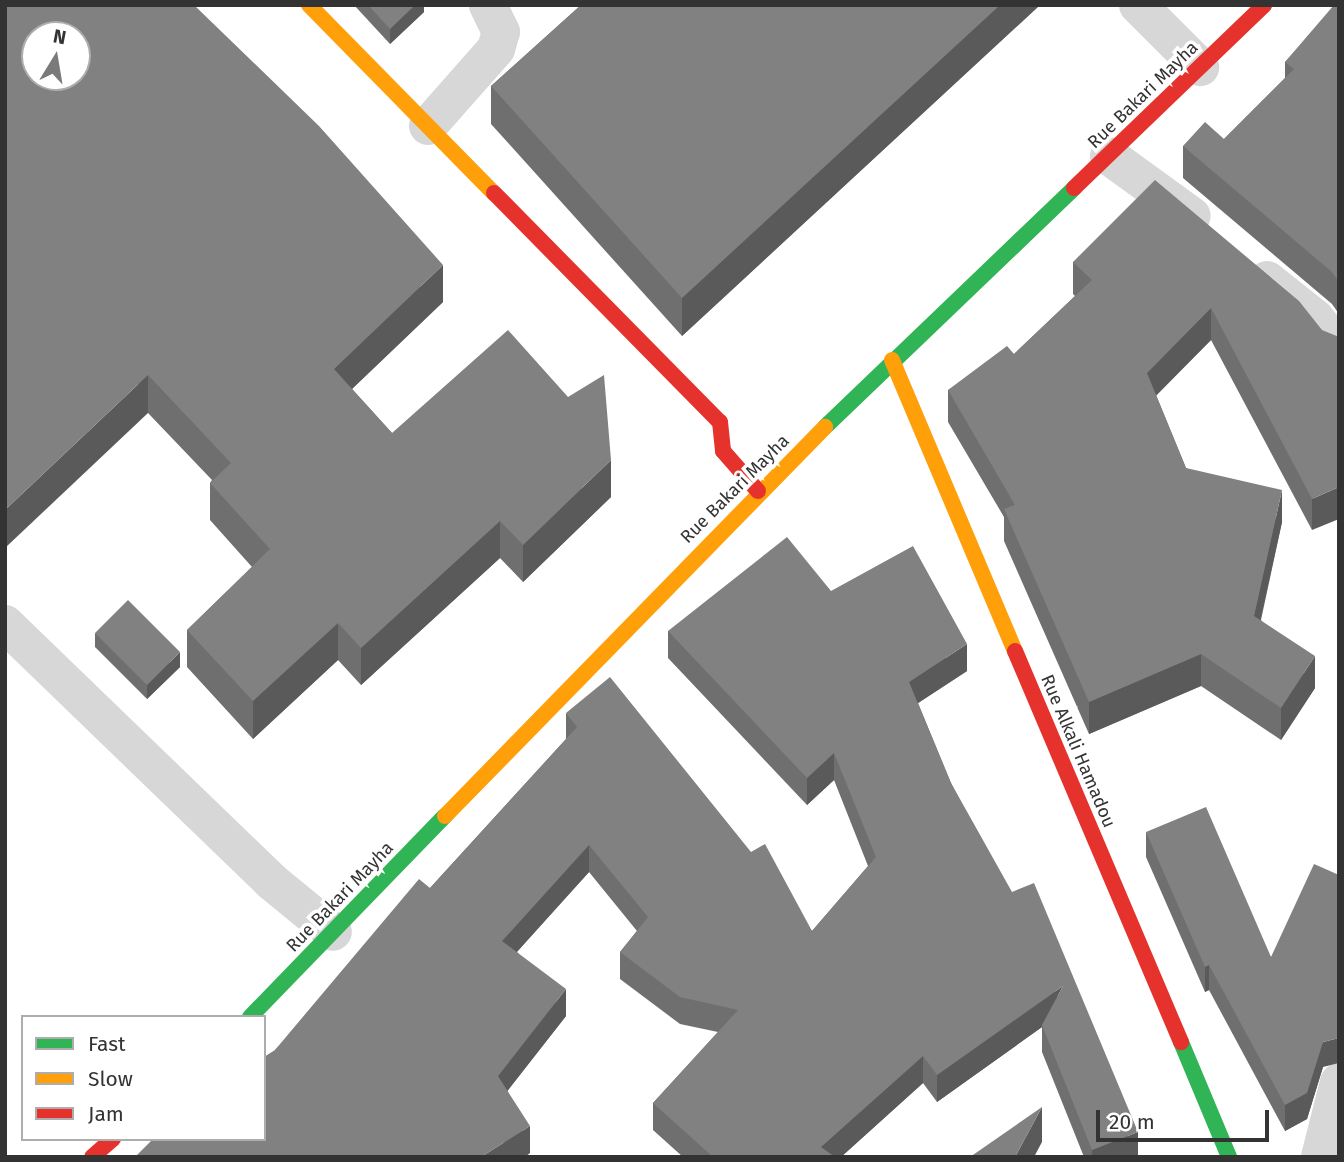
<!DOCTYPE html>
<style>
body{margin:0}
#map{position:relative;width:1344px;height:1162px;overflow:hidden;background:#fff;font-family:"Fira Sans",sans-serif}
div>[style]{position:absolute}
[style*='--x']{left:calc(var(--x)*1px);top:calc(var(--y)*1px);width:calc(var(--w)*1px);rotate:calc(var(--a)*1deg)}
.street>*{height:38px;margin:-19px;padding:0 19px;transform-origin:19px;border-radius:19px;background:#d7d7d7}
.fast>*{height:16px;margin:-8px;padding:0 8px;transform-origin:8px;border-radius:8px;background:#30b455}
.slow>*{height:16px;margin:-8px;padding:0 8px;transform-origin:8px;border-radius:8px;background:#ff9f0a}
.jam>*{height:16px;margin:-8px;padding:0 8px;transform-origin:8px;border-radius:8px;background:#e5322d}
.wall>*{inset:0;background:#6f6f6f}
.shaded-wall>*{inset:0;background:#5a5a5a}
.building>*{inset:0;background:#818181}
span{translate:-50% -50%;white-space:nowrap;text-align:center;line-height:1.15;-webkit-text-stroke:7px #fff;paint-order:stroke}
.street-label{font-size:18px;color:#333}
.frame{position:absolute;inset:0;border:7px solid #333;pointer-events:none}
.legend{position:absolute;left:21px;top:1015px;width:245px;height:126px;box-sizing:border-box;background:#fff;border:2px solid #adadad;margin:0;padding:9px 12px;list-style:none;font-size:21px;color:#333}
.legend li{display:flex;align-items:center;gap:14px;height:35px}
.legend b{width:35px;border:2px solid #adadad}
.north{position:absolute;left:21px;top:21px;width:70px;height:70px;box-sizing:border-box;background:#fff;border:2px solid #adadad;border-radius:50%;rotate:11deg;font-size:19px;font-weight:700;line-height:28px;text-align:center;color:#333}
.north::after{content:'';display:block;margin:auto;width:24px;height:32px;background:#7a7a7a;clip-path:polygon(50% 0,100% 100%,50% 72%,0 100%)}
.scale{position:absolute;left:1096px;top:1110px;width:173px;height:32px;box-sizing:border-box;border:4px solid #333;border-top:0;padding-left:9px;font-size:21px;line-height:24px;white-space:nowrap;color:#333;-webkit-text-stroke:5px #fff;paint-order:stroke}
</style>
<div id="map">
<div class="street">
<i style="--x:1138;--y:5;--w:88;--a:45"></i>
<i style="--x:428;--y:126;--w:103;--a:-48.6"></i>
<i style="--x:496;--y:49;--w:18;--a:-74"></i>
<i style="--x:501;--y:32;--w:30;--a:-116"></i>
<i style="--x:1109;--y:156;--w:102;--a:35.9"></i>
<i style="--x:1267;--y:280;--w:61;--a:38.4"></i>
<i style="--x:1315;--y:318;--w:38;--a:51"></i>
<i style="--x:5;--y:624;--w:370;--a:44"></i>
<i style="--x:271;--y:881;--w:80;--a:39.4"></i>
<i style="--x:1320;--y:1157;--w:77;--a:-75.8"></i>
</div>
<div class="fast">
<i style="--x:825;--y:427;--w:345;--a:-43.8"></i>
<i style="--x:250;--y:1017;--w:280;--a:-45.9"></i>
<i style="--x:1181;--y:1042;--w:125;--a:67.3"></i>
</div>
<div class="slow">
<i style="--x:309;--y:5;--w:264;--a:45.5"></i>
<i style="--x:892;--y:360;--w:316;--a:67.1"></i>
<i style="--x:445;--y:816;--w:544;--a:-45.67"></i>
</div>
<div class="jam">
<i style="--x:1074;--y:188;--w:264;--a:-43.9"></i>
<i style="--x:494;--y:193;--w:322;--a:45.4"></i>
<i style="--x:720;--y:422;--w:29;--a:84"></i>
<i style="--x:723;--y:451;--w:53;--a:48.8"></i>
<i style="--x:1015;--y:651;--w:425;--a:67"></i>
<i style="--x:92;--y:1157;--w:28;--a:-41"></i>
</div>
<div class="wall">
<i style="clip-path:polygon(5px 5px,443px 302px,352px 389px,392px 433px,611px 497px,523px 582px,500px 558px,361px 685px,338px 660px,253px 739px,187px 667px,187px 630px,252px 567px,210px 520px,210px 483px,212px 480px,148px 413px)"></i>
<i style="clip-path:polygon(354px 5px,424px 5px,424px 12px,390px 44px)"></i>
<i style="clip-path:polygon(581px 5px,1040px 5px,682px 336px,491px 124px,491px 86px)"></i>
<i style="clip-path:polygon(1339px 5px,1339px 314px,1332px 304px,1183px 178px,1183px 146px,1224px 139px,1285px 78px,1285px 62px)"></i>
<i style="clip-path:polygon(1073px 262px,1322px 330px,1312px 530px,1211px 340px,1156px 395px,1186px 468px,1282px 522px,1261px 620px,1315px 688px,1281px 740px,1201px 686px,1089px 734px,1004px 541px,1004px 517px,948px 422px,948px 390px,1014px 354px,1075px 296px,1073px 294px)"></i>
<i style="clip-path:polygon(831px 591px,967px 671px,918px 703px,951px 783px,1138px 1157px,1084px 1157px,1042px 1052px,1042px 1027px,937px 1102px,923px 1083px,841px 1157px,683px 1157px,653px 1130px,653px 1103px,718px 1032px,680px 1024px,620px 979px,620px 952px,637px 931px,589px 872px,517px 952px,566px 1016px,507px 1091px,530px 1153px,275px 1050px,430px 888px,566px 739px,566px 713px,812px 931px,868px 866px,834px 780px,807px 805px,668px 658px,668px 631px)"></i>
<i style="clip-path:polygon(95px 633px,180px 667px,147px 699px,95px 647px)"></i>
<i style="clip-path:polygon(1146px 832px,1271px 957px,1323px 1067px,1307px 1119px,1285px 1131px,1209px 990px,1205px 992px,1146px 857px)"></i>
</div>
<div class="shaded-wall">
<i style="clip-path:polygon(415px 5px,424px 5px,424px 12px,390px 44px,390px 29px)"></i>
<i style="clip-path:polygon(1000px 5px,1040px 5px,682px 336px,682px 298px)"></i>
<i style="clip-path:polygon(443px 265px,443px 302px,334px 406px,334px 369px)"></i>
<i style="clip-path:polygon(1211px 308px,1211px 340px,1147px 405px,1147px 373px)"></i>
<i style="clip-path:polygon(148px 375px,148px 413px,5px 548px,5px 510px)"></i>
<i style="clip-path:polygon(611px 460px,611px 497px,523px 582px,523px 545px)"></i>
<i style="clip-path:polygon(1339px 487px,1339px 519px,1312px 530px,1312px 499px)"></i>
<i style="clip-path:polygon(1282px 490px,1282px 522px,1254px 648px,1254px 616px)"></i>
<i style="clip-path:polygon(500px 521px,500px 558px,361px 685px,361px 648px)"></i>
<i style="clip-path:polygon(338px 623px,338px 660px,253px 739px,253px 701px)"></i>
<i style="clip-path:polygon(967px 644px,967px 671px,909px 709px,909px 682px)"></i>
<i style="clip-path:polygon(180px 652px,180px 667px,147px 699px,147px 685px)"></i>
<i style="clip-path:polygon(1201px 654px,1201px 686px,1089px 734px,1089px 702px)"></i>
<i style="clip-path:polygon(1315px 656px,1315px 688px,1281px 740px,1281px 708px)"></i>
<i style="clip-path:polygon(834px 753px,834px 780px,807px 805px,807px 778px)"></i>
<i style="clip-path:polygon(589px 845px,589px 872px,502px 968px,502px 941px)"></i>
<i style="clip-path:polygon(1209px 965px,1209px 990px,1205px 992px,1205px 967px)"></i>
<i style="clip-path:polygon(1063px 986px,1042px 1025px,1042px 1027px,937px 1102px,937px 1075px)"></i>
<i style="clip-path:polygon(566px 989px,566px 1016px,498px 1103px,498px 1076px)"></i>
<i style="clip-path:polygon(1339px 1038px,1339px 1063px,1323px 1067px,1307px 1119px,1285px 1131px,1285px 1105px,1323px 1042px)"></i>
<i style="clip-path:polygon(923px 1056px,923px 1083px,841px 1157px,821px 1157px,821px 1147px)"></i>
<i style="clip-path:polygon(1042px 1107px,1042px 1142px,1034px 1157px,1015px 1157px)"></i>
<i style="clip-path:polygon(530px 1126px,530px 1153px,525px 1157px,481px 1157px)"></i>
<i style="clip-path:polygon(1138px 1132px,1138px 1157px,1092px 1157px,1092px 1150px)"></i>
</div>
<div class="building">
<i style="clip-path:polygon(evenodd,5px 5px,194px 5px,319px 126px,443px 265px,334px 369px,392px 433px,508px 330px,568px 397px,604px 375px,611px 460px,523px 545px,500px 521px,361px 648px,338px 623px,253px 701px,187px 630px,270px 549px,210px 483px,231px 463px,148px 375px,5px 510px,5px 5px,35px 35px,77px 35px,77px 77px,35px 77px,35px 35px)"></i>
<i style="clip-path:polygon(368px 5px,415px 5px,390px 29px)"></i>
<i style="clip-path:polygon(581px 5px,1000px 5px,682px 298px,491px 86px)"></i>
<i style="clip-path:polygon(1334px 5px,1339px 5px,1339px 282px,1332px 272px,1183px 146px,1205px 122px,1224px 139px,1294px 69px,1285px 62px)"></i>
<i style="clip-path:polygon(1155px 180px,1299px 301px,1322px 330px,1339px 337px,1339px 487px,1312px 499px,1211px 308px,1147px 373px,1186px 468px,1282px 490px,1254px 616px,1315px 656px,1281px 708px,1201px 654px,1089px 702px,1004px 509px,1015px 505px,948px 390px,1007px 346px,1014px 354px,1092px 280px,1073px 262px)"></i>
<i style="clip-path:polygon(787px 537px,831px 591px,913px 546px,967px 644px,909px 682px,951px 783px,1012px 892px,1034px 883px,1138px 1132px,1092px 1150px,1042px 1025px,1063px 986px,937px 1075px,923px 1056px,821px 1147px,835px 1157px,713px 1157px,653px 1103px,738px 1010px,680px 997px,620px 952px,648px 917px,589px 845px,502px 941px,566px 989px,498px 1076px,530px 1126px,481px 1157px,135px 1157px,153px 1139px,264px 1139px,264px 1057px,275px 1050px,419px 879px,430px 888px,577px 727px,566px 713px,610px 677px,751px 852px,765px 844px,812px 931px,876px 857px,834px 753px,807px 778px,668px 631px)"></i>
<i style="clip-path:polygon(128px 600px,180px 652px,147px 685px,95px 633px)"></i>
<i style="clip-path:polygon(1206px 807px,1271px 957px,1314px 864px,1339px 875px,1339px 1038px,1323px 1042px,1307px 1093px,1285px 1105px,1209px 965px,1205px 967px,1146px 832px)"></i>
<i style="clip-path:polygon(1042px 1107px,1015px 1157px,970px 1157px)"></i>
</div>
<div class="street-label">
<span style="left:1143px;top:95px;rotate:-44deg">Rue Bakari Mayha</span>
<span style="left:735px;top:489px;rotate:-45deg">Rue Bakari Mayha</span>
<span style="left:1078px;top:751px;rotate:67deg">Rue Alkali Hamadou</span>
<span style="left:340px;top:897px;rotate:-46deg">Rue Bakari Mayha</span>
</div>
<div class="frame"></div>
<ul class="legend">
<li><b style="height:9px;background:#30b455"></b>Fast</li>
<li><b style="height:9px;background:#ff9f0a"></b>Slow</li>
<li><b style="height:9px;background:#e5322d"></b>Jam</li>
</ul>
<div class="north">N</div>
<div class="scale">20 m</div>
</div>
